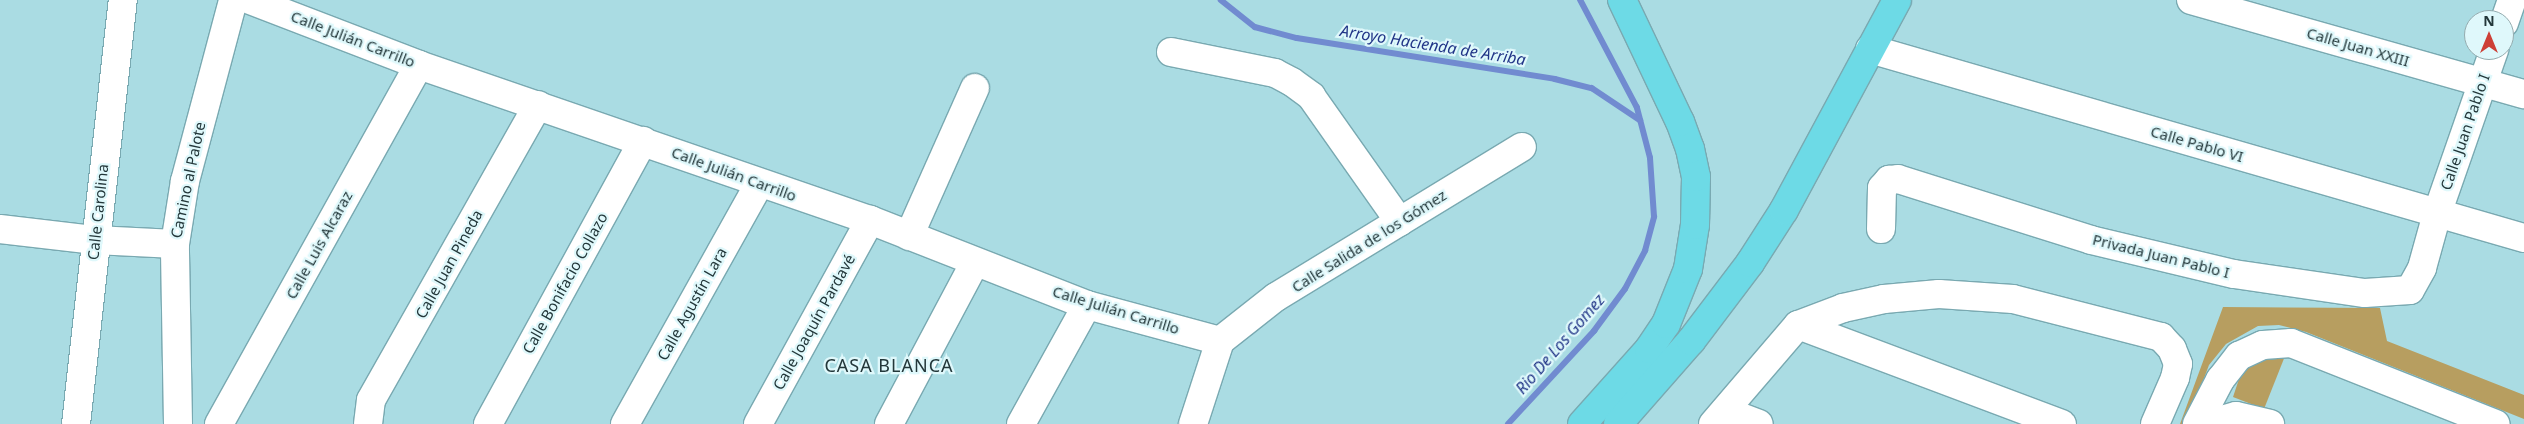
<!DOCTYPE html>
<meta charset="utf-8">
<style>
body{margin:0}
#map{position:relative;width:2524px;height:424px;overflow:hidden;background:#aadce3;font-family:"Noto Sans",sans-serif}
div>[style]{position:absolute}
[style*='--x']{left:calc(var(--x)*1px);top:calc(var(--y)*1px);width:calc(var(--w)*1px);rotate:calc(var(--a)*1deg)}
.green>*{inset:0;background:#b79e60}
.stream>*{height:5.5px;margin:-2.75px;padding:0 2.75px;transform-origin:2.75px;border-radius:2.75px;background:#718bd0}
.roads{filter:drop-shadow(1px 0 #79a9b1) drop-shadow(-1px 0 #79a9b1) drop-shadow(0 1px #79a9b1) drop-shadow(0 -1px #79a9b1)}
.minor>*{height:28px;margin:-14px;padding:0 14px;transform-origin:14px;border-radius:14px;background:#fff}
.major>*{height:28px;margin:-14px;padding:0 14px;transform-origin:14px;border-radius:14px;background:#6ddae6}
span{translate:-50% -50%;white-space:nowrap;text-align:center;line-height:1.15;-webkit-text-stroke:4.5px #dff8fb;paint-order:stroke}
.street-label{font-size:15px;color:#23373a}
.water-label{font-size:16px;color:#213587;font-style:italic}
.quarter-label{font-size:18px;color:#23373a;letter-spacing:1px}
.north{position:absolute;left:2464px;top:10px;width:50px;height:50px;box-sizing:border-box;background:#dff8fb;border:1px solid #94abae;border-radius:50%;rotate:0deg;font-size:14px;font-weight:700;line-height:20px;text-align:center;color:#23373a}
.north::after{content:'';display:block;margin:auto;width:18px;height:22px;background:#cd3f36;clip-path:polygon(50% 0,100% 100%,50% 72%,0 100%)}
</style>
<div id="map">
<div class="green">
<i style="clip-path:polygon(2223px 307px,2380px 308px,2387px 341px,2524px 395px,2524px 419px,2306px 332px,2279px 325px,2258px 326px,2226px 344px,2209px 365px,2187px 424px,2180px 424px)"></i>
<i style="clip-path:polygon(2285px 356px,2264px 409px,2233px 397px,2242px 370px,2251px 359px)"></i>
</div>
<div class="stream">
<i style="--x:1221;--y:0;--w:43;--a:38.5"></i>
<i style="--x:1255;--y:27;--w:43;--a:14.7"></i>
<i style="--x:1297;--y:38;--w:261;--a:9"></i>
<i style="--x:1555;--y:79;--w:38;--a:14"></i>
<i style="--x:1592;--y:88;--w:58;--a:33.7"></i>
<i style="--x:1508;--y:424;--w:127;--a:-47.2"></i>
<i style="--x:1594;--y:331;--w:52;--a:-53.6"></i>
<i style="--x:1625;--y:289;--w:43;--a:-62.2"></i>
<i style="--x:1645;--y:251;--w:35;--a:-75"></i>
<i style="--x:1654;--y:217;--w:59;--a:-93.9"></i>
<i style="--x:1650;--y:158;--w:52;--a:-104.6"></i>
<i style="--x:1637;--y:108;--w:122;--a:-117.8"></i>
</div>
<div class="roads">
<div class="minor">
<i style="--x:250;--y:0;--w:181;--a:21"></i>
<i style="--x:419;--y:65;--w:477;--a:19"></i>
<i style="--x:870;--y:220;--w:233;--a:21.4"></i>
<i style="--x:1087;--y:305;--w:138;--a:15.1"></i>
<i style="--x:2191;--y:0;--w:346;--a:15.8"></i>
<i style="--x:2504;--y:23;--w:24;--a:-71"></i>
<i style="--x:1870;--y:49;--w:681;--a:16.12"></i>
<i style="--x:1171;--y:52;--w:106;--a:11.4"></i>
<i style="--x:1275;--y:73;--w:19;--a:28"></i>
<i style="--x:1292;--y:82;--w:24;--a:36"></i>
<i style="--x:1311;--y:96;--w:154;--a:54.8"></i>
<i style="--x:0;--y:229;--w:96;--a:6.6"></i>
<i style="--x:95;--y:240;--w:80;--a:2.9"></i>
<i style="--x:1881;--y:229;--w:41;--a:-88.6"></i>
<i style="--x:1882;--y:188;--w:11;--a:-49"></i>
<i style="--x:1889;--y:180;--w:9;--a:-6"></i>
<i style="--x:1898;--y:179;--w:202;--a:17.5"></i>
<i style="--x:2091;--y:240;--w:147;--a:13.4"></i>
<i style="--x:2234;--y:274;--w:132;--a:8.3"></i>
<i style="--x:2365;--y:293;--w:45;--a:-3.8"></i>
<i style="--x:2410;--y:290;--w:25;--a:-61"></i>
<i style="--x:2422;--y:268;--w:56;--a:-74.5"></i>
<i style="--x:2437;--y:214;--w:174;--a:-70.8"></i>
<i style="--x:909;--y:236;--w:162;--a:-66"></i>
<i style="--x:1798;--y:325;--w:282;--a:20.6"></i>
<i style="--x:1220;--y:341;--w:71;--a:-38.2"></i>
<i style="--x:1276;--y:297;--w:288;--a:-31.4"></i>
<i style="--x:1725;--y:411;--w:36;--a:21"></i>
<i style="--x:76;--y:424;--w:427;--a:-83.7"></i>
<i style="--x:178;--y:424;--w:180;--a:-91"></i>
<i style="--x:175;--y:244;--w:64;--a:-81"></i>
<i style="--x:185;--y:181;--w:187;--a:-75.1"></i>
<i style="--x:219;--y:424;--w:411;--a:-60.9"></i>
<i style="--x:368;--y:424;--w:24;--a:-83"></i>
<i style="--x:371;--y:400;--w:339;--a:-60.5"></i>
<i style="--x:488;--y:424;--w:323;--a:-61.3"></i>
<i style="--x:625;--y:424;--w:275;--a:-60.8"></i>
<i style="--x:758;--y:424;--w:233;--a:-61.2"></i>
<i style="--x:889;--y:424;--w:183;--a:-62"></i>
<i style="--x:1021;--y:424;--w:136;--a:-61"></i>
<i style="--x:1193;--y:424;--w:87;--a:-72"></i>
<i style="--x:1713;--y:424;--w:130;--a:-49.4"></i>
<i style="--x:1798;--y:325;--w:48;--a:-20.7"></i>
<i style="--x:1843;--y:308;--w:42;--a:-12.4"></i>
<i style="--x:1884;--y:299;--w:55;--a:-5.2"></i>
<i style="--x:1939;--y:294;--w:74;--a:3.9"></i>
<i style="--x:2013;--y:299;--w:153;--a:14.4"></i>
<i style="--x:2161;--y:337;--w:16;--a:47"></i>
<i style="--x:2172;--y:349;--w:16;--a:68"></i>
<i style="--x:2178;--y:364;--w:14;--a:102"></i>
<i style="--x:2175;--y:378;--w:50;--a:113.5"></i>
<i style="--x:2197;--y:424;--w:50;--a:-62.4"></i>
<i style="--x:2220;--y:380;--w:31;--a:-52"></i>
<i style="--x:2239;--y:356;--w:26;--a:-25"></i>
<i style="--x:2263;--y:345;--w:28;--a:-4"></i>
<i style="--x:2291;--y:343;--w:220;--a:21.6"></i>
<i style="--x:2208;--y:424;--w:29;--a:-16"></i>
<i style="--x:2236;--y:416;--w:35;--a:13"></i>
</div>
<div class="major">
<i style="--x:1582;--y:424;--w:101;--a:-48.2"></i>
<i style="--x:1649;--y:349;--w:30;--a:-56"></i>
<i style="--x:1666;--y:324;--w:59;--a:-68.2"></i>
<i style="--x:1688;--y:269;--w:45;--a:-81"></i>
<i style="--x:1695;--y:225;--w:48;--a:-88.8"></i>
<i style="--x:1696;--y:177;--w:29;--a:-102"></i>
<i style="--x:1690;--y:149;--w:29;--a:-110"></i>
<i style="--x:1680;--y:122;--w:135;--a:-115.4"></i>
<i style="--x:1618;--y:424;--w:111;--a:-48.7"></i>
<i style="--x:1691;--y:341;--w:98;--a:-52.9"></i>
<i style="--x:1750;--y:263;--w:63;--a:-57.3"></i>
<i style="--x:1784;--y:210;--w:238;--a:-61.7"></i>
</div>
</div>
<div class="street-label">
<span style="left:353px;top:39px;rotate:21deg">Calle Julián Carrillo</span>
<span style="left:2358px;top:47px;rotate:16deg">Calle Juan XXIII</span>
<span style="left:2465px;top:132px;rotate:-71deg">Calle Juan Pablo I</span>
<span style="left:2197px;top:144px;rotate:16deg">Calle Pablo VI</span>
<span style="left:734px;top:174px;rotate:20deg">Calle Julián Carrillo</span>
<span style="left:188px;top:180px;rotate:-78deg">Camino al Palote</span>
<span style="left:98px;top:212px;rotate:-84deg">Calle Carolina</span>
<span style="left:1369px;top:241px;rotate:-32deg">Calle Salida de los Gómez</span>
<span style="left:319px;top:245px;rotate:-61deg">Calle Luis Alcaraz</span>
<span style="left:2161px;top:256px;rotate:14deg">Privada Juan Pablo I</span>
<span style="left:449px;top:264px;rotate:-61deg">Calle Juan Pineda</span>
<span style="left:565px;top:283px;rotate:-61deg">Calle Bonifacio Collazo</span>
<span style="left:692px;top:304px;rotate:-61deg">Calle Agustín Lara</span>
<span style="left:1116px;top:310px;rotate:17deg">Calle Julián Carrillo</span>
<span style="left:814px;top:322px;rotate:-61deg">Calle Joaquín Pardavé</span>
</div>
<div class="water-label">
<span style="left:1433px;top:45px;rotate:9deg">Arroyo Hacienda de Arriba</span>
<span style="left:1560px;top:344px;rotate:-49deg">Rio De Los Gomez</span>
</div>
<div class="quarter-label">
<span style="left:889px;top:365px">CASA BLANCA</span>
</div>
<div class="north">N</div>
</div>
